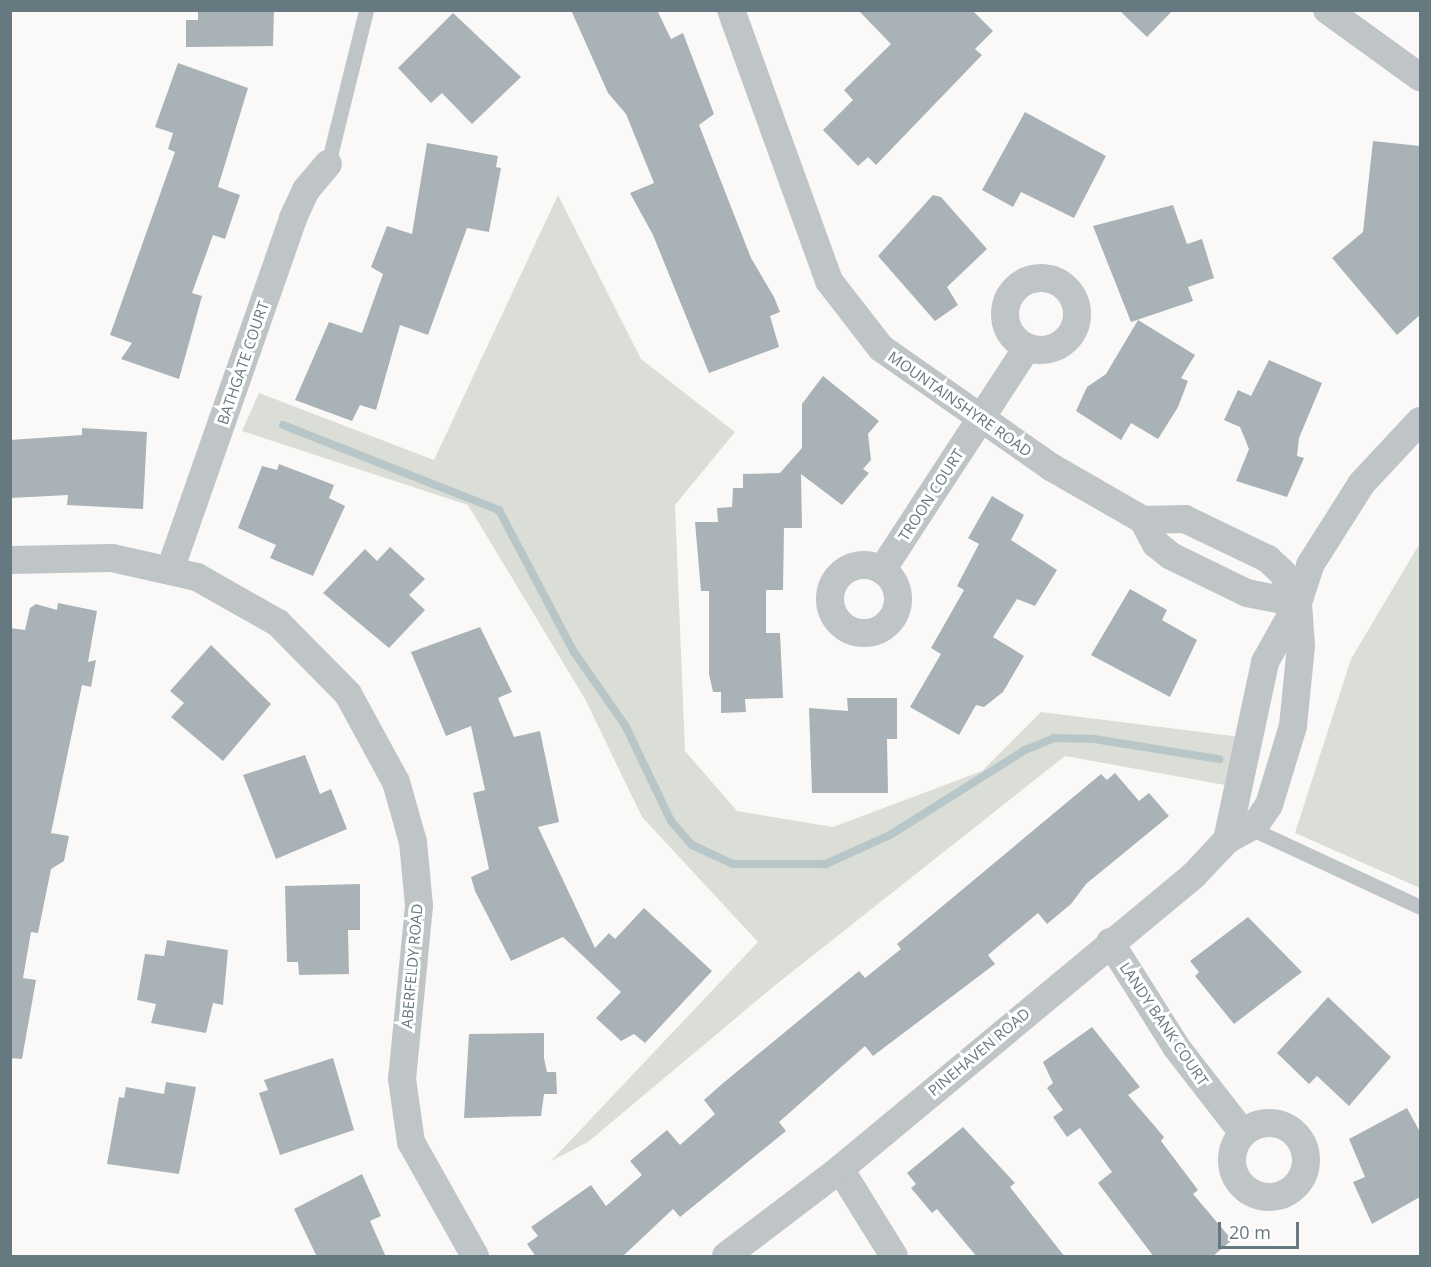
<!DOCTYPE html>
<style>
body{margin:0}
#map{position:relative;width:1431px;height:1267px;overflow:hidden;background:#faf9f8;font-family:"Open Sans",sans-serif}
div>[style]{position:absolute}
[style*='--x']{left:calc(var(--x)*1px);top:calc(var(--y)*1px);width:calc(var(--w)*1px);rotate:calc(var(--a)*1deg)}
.green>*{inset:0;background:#dbded7}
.stream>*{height:8px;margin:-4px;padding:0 4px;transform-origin:4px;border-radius:4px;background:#b8c6c8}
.building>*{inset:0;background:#a9b2b6}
.service>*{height:15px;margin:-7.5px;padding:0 7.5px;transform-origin:7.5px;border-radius:7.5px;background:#bfc5c7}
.minor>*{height:28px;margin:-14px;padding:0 14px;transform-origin:14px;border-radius:14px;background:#bfc5c7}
.minor>.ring{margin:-14px;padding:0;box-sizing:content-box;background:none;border:28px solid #bfc5c7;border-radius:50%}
span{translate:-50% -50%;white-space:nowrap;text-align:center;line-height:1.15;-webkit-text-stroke:6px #fff;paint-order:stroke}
.street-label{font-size:15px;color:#667980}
.frame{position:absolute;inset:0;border:12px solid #667980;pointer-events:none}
.scale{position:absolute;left:1218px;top:1222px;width:81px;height:27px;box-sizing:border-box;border:3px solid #667980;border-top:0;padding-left:8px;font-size:18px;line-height:21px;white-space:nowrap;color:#667980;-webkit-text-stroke:4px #fff;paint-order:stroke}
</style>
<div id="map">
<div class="green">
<i style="clip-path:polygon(558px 195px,641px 359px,735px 432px,675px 505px,685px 751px,737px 811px,833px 827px,982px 771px,1041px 712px,1241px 737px,1225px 785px,1065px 756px,773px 987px,588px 1142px,551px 1161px,758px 942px,642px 817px,585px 699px,468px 505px,242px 431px,259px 393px,434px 460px)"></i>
<i style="clip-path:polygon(1420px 543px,1420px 888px,1295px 833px,1351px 659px)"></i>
</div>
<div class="stream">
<i style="--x:283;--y:425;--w:232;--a:21.5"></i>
<i style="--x:499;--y:510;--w:161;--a:62.2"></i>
<i style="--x:574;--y:652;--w:89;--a:55.1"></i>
<i style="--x:625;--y:725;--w:106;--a:64.4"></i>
<i style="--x:671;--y:821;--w:32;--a:49"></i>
<i style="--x:692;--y:845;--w:45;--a:24.9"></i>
<i style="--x:733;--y:864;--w:93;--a:0"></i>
<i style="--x:826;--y:864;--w:70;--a:-24.4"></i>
<i style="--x:890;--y:835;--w:160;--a:-32.2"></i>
<i style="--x:1025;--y:750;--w:31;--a:-22"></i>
<i style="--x:1054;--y:738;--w:40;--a:1.4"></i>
<i style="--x:1094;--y:739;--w:127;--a:9.1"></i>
</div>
<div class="building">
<i style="clip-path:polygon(198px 10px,274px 10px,273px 46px,186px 47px,186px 20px,198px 20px)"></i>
<i style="clip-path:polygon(571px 10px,657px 10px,671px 39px,683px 33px,714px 114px,699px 125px,751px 258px,774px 297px,780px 312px,770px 316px,779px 347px,709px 373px,653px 235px,630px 193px,654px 183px,626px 114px,608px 93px)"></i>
<i style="clip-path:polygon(858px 10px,972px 10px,993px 31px,975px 49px,982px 55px,876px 165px,868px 157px,858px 166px,823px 130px,853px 100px,844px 90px,891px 44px)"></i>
<i style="clip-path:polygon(1119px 10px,1173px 10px,1147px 37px)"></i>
<i style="clip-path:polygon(453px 13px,521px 77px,472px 124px,442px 93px,431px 103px,398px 68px)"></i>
<i style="clip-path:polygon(178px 63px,248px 88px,218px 187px,240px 195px,225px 239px,213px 235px,192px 293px,202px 296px,179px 379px,121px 359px,132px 343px,110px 335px,175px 152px,168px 149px,173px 133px,155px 127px)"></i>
<i style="clip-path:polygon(1025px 112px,1106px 156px,1074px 218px,1021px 192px,1013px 207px,982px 190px)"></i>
<i style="clip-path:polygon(1373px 141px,1420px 146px,1420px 315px,1397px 335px,1332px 258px,1363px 232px)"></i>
<i style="clip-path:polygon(427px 143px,498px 156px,496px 167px,501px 168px,489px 232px,467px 228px,428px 335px,400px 325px,376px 410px,360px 405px,352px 421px,295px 400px,329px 322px,362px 333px,383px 274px,371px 267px,387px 226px,412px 234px)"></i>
<i style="clip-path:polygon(933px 195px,941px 197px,987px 249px,947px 287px,958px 305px,935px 321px,878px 256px)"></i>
<i style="clip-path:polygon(1173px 205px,1187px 244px,1202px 239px,1214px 278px,1188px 287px,1193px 301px,1131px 322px,1093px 226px)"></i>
<i style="clip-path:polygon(1138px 320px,1195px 355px,1181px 378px,1188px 381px,1178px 407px,1158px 439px,1131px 423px,1121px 440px,1076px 411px,1087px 387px,1106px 374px)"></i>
<i style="clip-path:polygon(1269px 360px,1322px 383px,1299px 438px,1297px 456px,1304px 458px,1287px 497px,1236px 481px,1249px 449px,1240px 427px,1224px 420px,1238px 390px,1251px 396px)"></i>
<i style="clip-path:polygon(823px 376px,879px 421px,868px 434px,871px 460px,863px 469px,869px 473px,842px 505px,801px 474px,802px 528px,784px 528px,783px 590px,766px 590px,766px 633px,780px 633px,783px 698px,745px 699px,746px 712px,721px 713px,721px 692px,713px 692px,709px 674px,709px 591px,701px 591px,695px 522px,718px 522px,717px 508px,732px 507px,733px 488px,743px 488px,743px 474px,780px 473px,802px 448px,802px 404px)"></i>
<i style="clip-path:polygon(82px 428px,147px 432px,143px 509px,67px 505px,68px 495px,10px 498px,10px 440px,82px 435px)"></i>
<i style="clip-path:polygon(279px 464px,334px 485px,329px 498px,345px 506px,313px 576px,270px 558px,276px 545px,238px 528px,262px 466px,277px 470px)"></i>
<i style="clip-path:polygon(992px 496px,1024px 515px,1011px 540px,1057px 570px,1035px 606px,1017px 599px,993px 637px,1024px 656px,1003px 692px,984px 707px,976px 705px,959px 735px,910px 707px,941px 654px,931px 648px,964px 590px,957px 586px,979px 544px,968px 538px)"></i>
<i style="clip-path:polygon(390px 547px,425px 579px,409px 595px,425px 610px,389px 648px,323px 593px,365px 549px,377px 561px)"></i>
<i style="clip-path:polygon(1130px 589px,1167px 610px,1162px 620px,1197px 640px,1170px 697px,1091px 655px)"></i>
<i style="clip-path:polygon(58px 603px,97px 611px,88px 662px,96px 660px,91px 687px,82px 685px,51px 833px,69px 836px,64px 861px,51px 869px,38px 933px,31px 932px,23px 978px,36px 980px,22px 1059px,10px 1058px,10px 628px,25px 630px,30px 608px,36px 604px,57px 610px)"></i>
<i style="clip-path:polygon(480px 627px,512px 692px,498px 698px,514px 737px,540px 731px,559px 822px,538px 827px,595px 948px,609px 933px,615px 939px,644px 908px,712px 971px,645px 1043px,634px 1034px,621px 1041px,596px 1018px,621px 992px,563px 937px,511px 961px,475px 891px,471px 877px,489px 869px,473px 793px,485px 790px,471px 726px,446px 736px,411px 652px)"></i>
<i style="clip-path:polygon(211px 645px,271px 704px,223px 761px,171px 717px,184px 703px,170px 691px)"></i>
<i style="clip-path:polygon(847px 698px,897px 698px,897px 739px,887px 739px,888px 793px,812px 793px,809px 708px,848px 711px)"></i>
<i style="clip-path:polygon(305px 755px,320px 794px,331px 789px,347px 829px,276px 859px,243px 775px)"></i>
<i style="clip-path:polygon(1115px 773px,1139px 801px,1149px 793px,1169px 816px,1086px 884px,1071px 904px,1047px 924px,1038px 913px,988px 955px,995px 964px,873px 1056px,865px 1046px,779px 1122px,786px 1131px,680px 1217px,673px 1209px,622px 1257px,536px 1257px,527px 1244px,538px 1236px,531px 1227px,591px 1185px,606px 1206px,642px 1175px,630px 1161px,667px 1130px,680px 1145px,715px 1114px,704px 1100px,722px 1084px,859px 971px,865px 978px,901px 949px,897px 944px,1101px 774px,1107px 780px)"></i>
<i style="clip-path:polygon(360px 884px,360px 930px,348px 930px,349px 974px,299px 975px,298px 962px,287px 962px,285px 886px)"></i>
<i style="clip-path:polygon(1248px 917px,1302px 972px,1234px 1024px,1195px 976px,1199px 972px,1190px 961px)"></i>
<i style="clip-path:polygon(167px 940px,228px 950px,223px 1005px,213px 1003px,206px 1033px,151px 1023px,156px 1004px,137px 1000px,145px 954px,164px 956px)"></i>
<i style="clip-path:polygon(1328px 997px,1391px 1057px,1349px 1106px,1317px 1076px,1309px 1084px,1277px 1053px)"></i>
<i style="clip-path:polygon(1092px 1027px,1140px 1087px,1128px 1095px,1164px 1137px,1161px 1141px,1198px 1190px,1193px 1194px,1232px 1240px,1212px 1257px,1154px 1257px,1098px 1183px,1112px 1172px,1080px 1128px,1067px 1137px,1053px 1117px,1063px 1110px,1047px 1088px,1053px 1083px,1043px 1062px)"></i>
<i style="clip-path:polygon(544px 1033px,544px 1058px,547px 1072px,556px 1072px,557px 1094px,544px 1094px,541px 1116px,464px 1118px,469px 1034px)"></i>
<i style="clip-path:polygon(333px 1058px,354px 1130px,280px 1155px,259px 1093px,268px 1090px,264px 1080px)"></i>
<i style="clip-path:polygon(166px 1082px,196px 1087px,179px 1174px,107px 1164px,119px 1097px,124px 1098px,126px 1087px,164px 1094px)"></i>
<i style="clip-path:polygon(1407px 1108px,1420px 1132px,1420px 1197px,1372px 1224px,1353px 1182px,1365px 1177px,1349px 1139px)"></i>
<i style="clip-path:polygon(963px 1127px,1015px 1183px,1010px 1187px,1065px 1257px,977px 1257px,937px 1209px,932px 1213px,911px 1188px,916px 1184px,907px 1173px)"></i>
<i style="clip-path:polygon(362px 1174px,381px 1216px,370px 1221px,386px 1257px,317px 1257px,294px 1209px)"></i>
</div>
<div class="service">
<i style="--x:328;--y:164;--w:159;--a:-76.1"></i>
<i style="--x:1250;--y:828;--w:187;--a:24.9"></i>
</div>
<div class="minor">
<i style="--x:731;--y:10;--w:288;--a:70.1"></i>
<i style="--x:829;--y:281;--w:85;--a:52.2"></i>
<i style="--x:881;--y:348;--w:208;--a:35"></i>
<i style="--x:1051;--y:467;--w:106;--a:29.9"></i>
<i style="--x:1143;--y:520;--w:27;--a:62"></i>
<i style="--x:1156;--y:544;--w:19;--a:39"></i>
<i style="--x:1171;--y:556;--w:85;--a:26"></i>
<i style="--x:1247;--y:593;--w:52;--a:11.1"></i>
<i style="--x:1327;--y:10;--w:115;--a:35.8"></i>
<i class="ring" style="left:1005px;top:278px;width:44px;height:44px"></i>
<i style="--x:10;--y:560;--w:102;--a:-1.1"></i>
<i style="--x:112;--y:558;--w:87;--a:12.6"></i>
<i style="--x:197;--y:577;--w:93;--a:29.6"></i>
<i style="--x:278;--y:623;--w:100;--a:45.4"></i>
<i style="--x:348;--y:694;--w:100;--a:61.4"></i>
<i style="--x:396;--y:782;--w:62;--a:74.2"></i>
<i style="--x:413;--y:842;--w:64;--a:84.6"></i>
<i style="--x:419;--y:906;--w:174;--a:95.6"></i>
<i style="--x:402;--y:1079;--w:64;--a:81.9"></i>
<i style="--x:411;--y:1142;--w:131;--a:60.7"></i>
<i class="ring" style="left:830px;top:565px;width:40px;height:40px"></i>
<i style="--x:170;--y:570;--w:373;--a:-70.7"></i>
<i style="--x:293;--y:218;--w:31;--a:-65"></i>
<i style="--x:306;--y:190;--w:34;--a:-50"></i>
<i style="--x:882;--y:570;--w:264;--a:-56.9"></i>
<i style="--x:1227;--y:840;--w:182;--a:-77.9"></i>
<i style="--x:1265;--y:662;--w:68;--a:-60.8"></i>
<i style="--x:1298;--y:603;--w:40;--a:-72"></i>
<i style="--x:1310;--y:565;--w:97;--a:-57.6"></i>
<i style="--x:1362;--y:483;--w:85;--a:-46.9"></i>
<i style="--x:1110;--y:942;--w:125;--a:57.7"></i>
<i style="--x:1177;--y:1048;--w:108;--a:52.2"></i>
<i class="ring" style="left:1232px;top:1123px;width:46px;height:46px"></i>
<i style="--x:840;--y:1169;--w:102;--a:58.2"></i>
<i style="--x:726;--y:1256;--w:143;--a:-37.3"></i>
<i style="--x:840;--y:1169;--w:460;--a:-39.7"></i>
<i style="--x:1194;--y:875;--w:48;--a:-46.7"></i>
<i style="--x:1227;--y:840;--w:33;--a:-29"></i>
<i style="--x:1256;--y:824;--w:23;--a:-56"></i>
<i style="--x:1269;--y:805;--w:83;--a:-73.1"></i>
<i style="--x:1293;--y:726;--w:80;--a:-84.3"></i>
<i style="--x:1301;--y:646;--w:43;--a:-94"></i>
<i style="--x:1298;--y:603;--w:34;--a:-117"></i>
<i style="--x:1283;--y:573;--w:21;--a:-137"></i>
<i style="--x:1268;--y:559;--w:92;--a:-154.3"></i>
<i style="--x:1185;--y:519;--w:42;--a:178.6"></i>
</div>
<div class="street-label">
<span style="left:243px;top:363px;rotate:-71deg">BATHGATE COURT</span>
<span style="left:960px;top:404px;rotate:35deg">MOUNTAINSHYRE ROAD</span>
<span style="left:931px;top:495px;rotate:-57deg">TROON COURT</span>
<span style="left:412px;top:966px;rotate:-85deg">ABERFELDY ROAD</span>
<span style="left:1164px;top:1024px;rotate:56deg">LANDY BANK COURT</span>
<span style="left:979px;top:1052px;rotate:-40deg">PINEHAVEN ROAD</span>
</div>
<div class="frame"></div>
<div class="scale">20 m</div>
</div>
